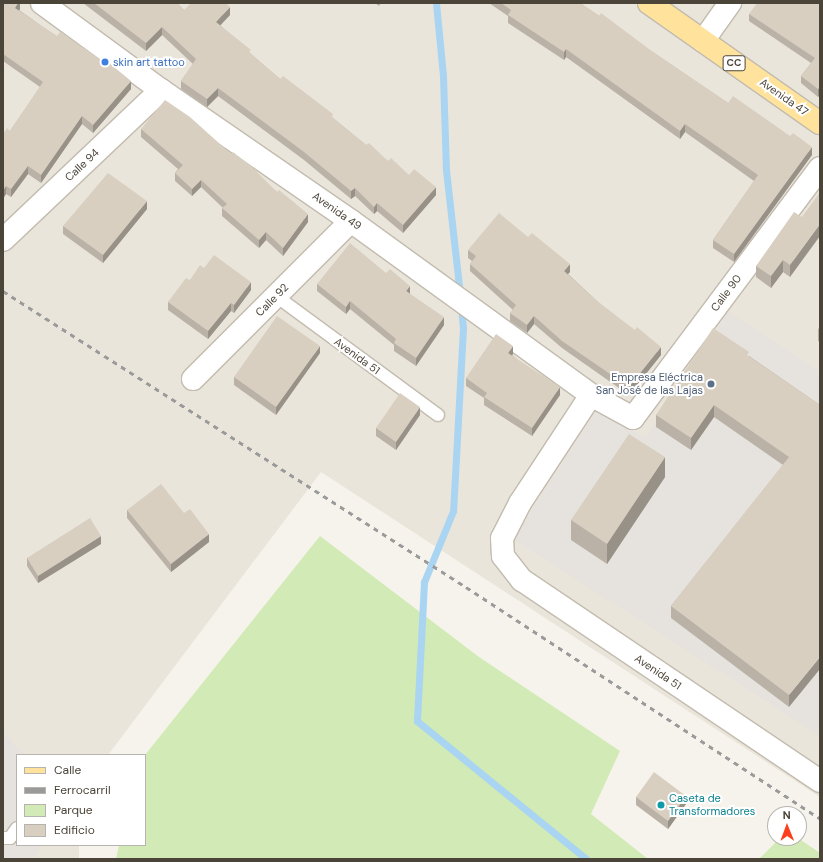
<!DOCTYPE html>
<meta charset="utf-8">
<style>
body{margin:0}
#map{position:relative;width:823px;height:862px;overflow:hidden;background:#f6f3ec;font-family:"DM Sans",sans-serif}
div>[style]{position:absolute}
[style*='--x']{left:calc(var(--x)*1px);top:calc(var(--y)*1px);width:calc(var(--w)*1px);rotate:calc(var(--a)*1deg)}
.residential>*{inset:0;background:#eae5da}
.industrial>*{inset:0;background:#e6e2dd}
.green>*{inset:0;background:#d2eab5}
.stream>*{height:7px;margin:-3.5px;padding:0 3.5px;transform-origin:3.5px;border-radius:3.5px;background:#a9d4f2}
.roads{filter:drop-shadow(1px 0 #c2bbae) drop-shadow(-1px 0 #c2bbae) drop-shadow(0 1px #c2bbae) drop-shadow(0 -1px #c2bbae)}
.service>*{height:12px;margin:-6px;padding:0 6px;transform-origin:6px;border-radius:6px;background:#fff}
.minor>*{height:22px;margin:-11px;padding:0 11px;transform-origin:11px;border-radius:11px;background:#fff}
.primary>*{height:22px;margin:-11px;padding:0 11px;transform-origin:11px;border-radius:11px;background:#ffe39c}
.rail>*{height:3px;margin-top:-1.5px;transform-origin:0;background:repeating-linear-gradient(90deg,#9a9a9a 0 5px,transparent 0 10px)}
.wall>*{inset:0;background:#bab2a6}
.shaded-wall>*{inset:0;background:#979187}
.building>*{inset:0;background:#d8cfc1}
.dots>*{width:11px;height:11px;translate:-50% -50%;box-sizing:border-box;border:2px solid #fff;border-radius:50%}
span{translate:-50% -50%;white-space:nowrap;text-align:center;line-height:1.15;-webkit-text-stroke:4px #fff;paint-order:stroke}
.shield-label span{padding:1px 3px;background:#fff;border:1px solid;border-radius:3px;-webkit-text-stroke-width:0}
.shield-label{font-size:10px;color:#4b4439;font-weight:700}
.shop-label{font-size:11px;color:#366cbe}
.left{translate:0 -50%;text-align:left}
.street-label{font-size:11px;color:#4b4439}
.service-label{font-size:11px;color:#4e5e75}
.right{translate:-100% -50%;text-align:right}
.culture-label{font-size:11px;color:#0d838f}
.frame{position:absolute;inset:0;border:4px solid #4b4439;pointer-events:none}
.legend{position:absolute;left:16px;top:754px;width:130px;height:92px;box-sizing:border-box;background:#fff;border:1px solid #b7b4b0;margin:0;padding:5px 7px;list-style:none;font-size:12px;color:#4b4439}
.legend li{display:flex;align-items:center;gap:8px;height:20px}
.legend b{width:20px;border:1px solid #b7b4b0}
.north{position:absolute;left:767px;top:806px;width:40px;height:40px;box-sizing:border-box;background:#fff;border:1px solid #b7b4b0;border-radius:50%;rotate:359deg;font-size:11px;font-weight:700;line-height:16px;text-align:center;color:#4b4439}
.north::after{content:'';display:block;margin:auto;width:14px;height:18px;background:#fc3f1d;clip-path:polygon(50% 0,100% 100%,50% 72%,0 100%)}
</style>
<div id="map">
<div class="residential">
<i style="clip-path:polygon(3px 3px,820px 3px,820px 797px,321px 472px,108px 755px,17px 755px,17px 845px,79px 845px,79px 859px,3px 859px)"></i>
</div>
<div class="industrial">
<i style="clip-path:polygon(728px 312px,820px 371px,820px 736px,513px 539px,598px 408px,646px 438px)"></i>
<i style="clip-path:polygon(3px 732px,25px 755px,17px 755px,17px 845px,42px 845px,33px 859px,3px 859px)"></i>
</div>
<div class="green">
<i style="clip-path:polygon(320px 536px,479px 657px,620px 751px,591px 814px,648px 859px,116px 859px,119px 845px,145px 845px,145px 755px)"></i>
<i style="clip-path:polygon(780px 838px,798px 838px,820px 853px,820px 859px,759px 859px)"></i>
</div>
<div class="stream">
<i style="--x:436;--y:3;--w:73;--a:84.5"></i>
<i style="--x:443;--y:76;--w:94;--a:88.2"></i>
<i style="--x:446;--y:170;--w:125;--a:83.6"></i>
<i style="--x:461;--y:306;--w:22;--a:85"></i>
<i style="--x:463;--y:328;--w:183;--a:93.1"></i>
<i style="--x:453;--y:511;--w:77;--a:112.2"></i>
<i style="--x:424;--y:582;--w:139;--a:92.9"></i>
<i style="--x:417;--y:721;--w:218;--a:39.2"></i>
</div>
<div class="roads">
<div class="service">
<i style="--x:276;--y:296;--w:201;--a:36.3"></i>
<i style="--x:3;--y:838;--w:7;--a:0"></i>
<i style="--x:10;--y:838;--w:12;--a:-55"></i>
</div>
<div class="minor">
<i style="--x:42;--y:3;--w:147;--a:36.2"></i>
<i style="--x:161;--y:90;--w:231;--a:34.6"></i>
<i style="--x:351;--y:221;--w:296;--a:35.9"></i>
<i style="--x:591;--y:395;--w:48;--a:28.7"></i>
<i style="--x:633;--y:418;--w:312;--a:-53.2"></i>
<i style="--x:703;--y:41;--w:47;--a:-54.6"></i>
<i style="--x:3;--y:240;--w:218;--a:-43.5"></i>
<i style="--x:193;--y:379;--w:223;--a:-45"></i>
<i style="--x:591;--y:395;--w:129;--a:123.3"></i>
<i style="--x:520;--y:503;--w:39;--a:117"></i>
<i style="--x:502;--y:538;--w:18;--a:87"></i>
<i style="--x:503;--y:556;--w:31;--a:52"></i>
<i style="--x:522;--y:580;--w:359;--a:34"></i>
</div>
<div class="primary">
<i style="--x:649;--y:3;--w:209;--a:35.1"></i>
</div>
</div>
<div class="rail">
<i style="--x:3;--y:291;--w:550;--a:32.59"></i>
<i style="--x:466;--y:587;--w:423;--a:33.2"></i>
</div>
<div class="wall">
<i style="clip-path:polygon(3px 3px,20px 3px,20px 9px,19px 10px,131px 89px,93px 133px,82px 124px,41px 183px,28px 174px,11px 197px,6px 194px,3px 199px,3px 134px,10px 131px,40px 87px,3px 61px)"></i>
<i style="clip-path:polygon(83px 3px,177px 3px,184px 10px,230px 15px,220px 25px,251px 54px,280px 79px,333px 118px,366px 145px,388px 161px,409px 175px,436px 195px,403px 233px,377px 211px,374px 214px,355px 196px,351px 199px,304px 160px,218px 96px,207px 107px,181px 89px,181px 81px,193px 64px,162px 35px,146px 51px)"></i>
<i style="clip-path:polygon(375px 3px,381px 3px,379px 6px)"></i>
<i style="clip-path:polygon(489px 3px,580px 3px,728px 103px,812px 155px,734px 262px,713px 248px,713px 240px,754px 181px,685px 132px,680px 139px,566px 57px,564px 60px,508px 23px,508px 16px)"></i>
<i style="clip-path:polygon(820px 3px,820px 95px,818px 97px,801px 83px,801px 76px,811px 63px,749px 21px,749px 14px)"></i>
<i style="clip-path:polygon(141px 129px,231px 154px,277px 192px,308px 222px,283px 256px,266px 240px,259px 248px,222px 216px,222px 208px,223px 208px,201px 187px,192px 196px,175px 181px,175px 173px,178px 169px,141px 137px)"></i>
<i style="clip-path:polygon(147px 209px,103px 263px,63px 234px,63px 226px)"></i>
<i style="clip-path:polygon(802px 217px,790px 277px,783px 272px,771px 288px,756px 277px,756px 266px)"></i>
<i style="clip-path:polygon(468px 250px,570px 272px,568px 274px,597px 301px,661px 355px,629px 395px,562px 348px,534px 324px,527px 333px,510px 321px,510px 313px,513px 310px,470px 271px,470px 264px,472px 261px,468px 258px)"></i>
<i style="clip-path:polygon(204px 268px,251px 290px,234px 313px,231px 311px,208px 339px,168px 310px,168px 302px,190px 280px)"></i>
<i style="clip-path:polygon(317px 284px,410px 294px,444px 325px,416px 366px,394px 351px,394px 345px,350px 309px,346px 314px,317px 291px)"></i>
<i style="clip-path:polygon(820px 327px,820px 342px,818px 341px,818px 329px)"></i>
<i style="clip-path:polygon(320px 353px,276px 415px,234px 385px,234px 377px)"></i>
<i style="clip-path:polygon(513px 354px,512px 355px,560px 395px,532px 436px,484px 405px,484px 398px,466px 386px,466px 378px)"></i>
<i style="clip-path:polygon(749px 356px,820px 405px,789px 707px,671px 618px,671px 606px,783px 465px,714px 417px,691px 450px,656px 427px,656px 415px)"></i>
<i style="clip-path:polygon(420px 415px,396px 450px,376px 436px,376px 428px)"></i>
<i style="clip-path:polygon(665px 477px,607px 564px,571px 540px,571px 520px)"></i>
<i style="clip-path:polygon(127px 510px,184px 513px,209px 542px,171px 572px,127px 518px)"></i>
<i style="clip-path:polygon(101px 544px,38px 583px,27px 566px,27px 558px)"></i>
<i style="clip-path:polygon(636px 797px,686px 804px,668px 829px,636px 805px)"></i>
</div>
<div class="shaded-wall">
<i style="clip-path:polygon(18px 3px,20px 3px,20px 9px,15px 16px,15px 8px)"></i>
<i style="clip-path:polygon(230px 7px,230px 15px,216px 30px,216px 22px)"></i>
<i style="clip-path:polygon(162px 27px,162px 35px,146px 51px,146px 43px)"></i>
<i style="clip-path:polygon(566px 49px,566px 57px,564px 60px,564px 52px)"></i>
<i style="clip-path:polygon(131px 81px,131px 89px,93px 133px,93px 125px)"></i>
<i style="clip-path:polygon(820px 87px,820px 95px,818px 97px,818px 89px)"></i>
<i style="clip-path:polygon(218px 88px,218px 96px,207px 107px,207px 99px)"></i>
<i style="clip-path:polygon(82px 116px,82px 124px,41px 183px,41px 175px)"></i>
<i style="clip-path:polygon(685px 124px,685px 132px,680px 139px,680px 131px)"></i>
<i style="clip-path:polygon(812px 147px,812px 155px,734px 262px,734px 254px)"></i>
<i style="clip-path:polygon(28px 166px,28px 174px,11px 197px,11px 189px)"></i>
<i style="clip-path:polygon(201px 180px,201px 187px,192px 196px,192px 189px)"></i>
<i style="clip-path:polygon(6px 186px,6px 194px,3px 199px,3px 191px)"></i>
<i style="clip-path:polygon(436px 187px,436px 195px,403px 233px,403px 225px)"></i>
<i style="clip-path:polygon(355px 188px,355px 196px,351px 199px,351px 191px)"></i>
<i style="clip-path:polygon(147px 201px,147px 209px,103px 263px,103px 255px)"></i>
<i style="clip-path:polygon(377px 203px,377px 211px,374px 214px,374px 207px)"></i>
<i style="clip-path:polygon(308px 214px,308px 222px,283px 256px,283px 248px)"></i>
<i style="clip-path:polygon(820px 224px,820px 236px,790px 277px,790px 265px)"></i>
<i style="clip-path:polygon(266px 232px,266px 240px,259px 248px,259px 240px)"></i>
<i style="clip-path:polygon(783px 260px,783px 272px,771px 288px,771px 276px)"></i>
<i style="clip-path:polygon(570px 264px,570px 272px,564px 278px,564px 271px)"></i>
<i style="clip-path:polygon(251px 282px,251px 290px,234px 313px,234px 305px)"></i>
<i style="clip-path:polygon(410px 286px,410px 294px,406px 291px)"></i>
<i style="clip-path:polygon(350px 301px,350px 309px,346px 314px,346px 307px)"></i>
<i style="clip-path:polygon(231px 303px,231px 311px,208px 339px,208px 331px)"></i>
<i style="clip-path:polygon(534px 316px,534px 324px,527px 333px,527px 325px)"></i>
<i style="clip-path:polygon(444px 317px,444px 325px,416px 366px,416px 358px)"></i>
<i style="clip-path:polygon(320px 346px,320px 353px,276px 415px,276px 407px)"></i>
<i style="clip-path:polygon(513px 346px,513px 354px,508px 361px,508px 353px)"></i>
<i style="clip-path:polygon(661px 347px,661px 355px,629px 395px,629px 387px)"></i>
<i style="clip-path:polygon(560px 387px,560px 395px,532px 436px,532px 428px)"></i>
<i style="clip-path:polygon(714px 405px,714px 417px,691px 450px,691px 438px)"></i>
<i style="clip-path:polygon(420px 407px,420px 415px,396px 450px,396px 442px)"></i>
<i style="clip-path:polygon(665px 457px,665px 477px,607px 564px,607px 544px)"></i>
<i style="clip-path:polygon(209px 534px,209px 542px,171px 572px,171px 564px)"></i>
<i style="clip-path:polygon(101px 536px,101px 544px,38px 583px,38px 576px)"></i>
<i style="clip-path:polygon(820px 657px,820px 669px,789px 707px,789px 695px)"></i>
<i style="clip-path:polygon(686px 796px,686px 804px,668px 829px,668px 821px)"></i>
</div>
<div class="building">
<i style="clip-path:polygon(3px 3px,18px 3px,15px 8px,57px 36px,60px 32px,101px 60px,103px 58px,131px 81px,93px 125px,82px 116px,41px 175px,28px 166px,11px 189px,6px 186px,3px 191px,3px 134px,7px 128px,10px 131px,43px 82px,3px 54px)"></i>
<i style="clip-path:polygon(94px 3px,177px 3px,184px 10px,191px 3px,226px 3px,230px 7px,216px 22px,251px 50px,249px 52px,280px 79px,283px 76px,333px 114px,332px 117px,366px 145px,369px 143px,388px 161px,391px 158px,409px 175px,414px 169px,436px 187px,403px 225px,377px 203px,374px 207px,355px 188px,351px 191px,304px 152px,218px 88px,207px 99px,181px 81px,196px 59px,162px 27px,146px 43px)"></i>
<i style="clip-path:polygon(501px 3px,580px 3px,599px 16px,601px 13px,649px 49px,728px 103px,733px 96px,790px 136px,793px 133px,812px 147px,734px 254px,713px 240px,758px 175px,685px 124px,680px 131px,566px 49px,564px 52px,508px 15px,511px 10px)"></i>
<i style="clip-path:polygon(757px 3px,820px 3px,820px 87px,818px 89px,801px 76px,815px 58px,749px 14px)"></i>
<i style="clip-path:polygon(165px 100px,190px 117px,231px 154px,233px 152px,251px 166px,277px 192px,279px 190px,308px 214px,283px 248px,266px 232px,259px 240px,222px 208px,227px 204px,201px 180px,192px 189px,175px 173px,183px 165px,141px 129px)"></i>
<i style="clip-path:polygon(108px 173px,147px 201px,103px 255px,63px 226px)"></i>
<i style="clip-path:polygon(820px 192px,820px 224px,790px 265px,783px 260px,771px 276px,756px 266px,794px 212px,802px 217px)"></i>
<i style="clip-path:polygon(499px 213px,528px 237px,532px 233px,570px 264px,564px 271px,597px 301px,635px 330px,637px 327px,661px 347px,629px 387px,562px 341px,534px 316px,527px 325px,510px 313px,516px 305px,470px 264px,476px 256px,468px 250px)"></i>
<i style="clip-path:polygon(350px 243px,386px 273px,390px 269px,410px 286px,406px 291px,444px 317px,416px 358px,394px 343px,396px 339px,350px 301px,346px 307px,317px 284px)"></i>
<i style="clip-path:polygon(214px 255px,251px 282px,234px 305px,231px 303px,208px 331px,168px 302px,186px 278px,190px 280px,200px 265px,204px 268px)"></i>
<i style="clip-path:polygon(277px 316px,320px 346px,276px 407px,234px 377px)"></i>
<i style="clip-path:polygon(713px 328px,749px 352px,747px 355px,820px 405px,820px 657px,789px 695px,671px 606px,789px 457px,714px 405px,691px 438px,656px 415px)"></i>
<i style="clip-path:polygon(496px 334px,513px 346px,508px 353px,560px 387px,532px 428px,484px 397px,487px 393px,466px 378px)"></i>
<i style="clip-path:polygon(400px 393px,420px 407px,396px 442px,376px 428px)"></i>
<i style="clip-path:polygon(629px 434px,665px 457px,607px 544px,571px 520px)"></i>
<i style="clip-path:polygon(161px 484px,184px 513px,190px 509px,209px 534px,171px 564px,127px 510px)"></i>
<i style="clip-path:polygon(90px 518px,101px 536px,38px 576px,27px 558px)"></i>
<i style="clip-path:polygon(654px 772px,686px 796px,668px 821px,636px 797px)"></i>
</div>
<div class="dots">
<i style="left:105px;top:62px;background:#3f7fe0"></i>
<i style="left:711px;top:384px;background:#5c6f8a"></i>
<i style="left:661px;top:805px;background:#0f9aa8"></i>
</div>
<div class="shield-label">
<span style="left:734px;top:63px">CC</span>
</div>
<div class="shop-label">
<span class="left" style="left:113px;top:62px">skin art tattoo</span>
</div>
<div class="street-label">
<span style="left:784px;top:97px;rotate:35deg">Avenida 47</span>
<span style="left:82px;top:165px;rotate:-43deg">Calle 94</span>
<span style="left:337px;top:211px;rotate:35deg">Avenida 49</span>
<span style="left:726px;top:293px;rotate:-53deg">Calle 90</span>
<span style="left:272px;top:300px;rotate:-45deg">Calle 92</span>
<span style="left:357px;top:356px;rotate:36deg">Avenida 51</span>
<span style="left:658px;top:672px;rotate:34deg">Avenida 51</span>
</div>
<div class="service-label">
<span class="right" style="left:703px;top:384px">Empresa Eléctrica<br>San José de las Lajas</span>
</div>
<div class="culture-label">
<span class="left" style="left:669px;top:805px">Caseta de<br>Transformadores</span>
</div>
<div class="frame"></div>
<ul class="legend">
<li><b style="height:5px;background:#ffe39c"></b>Calle</li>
<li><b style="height:5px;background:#9a9a9a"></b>Ferrocarril</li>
<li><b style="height:11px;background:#d2eab5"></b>Parque</li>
<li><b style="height:11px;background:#d8cfc1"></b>Edificio</li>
</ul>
<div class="north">N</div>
</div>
